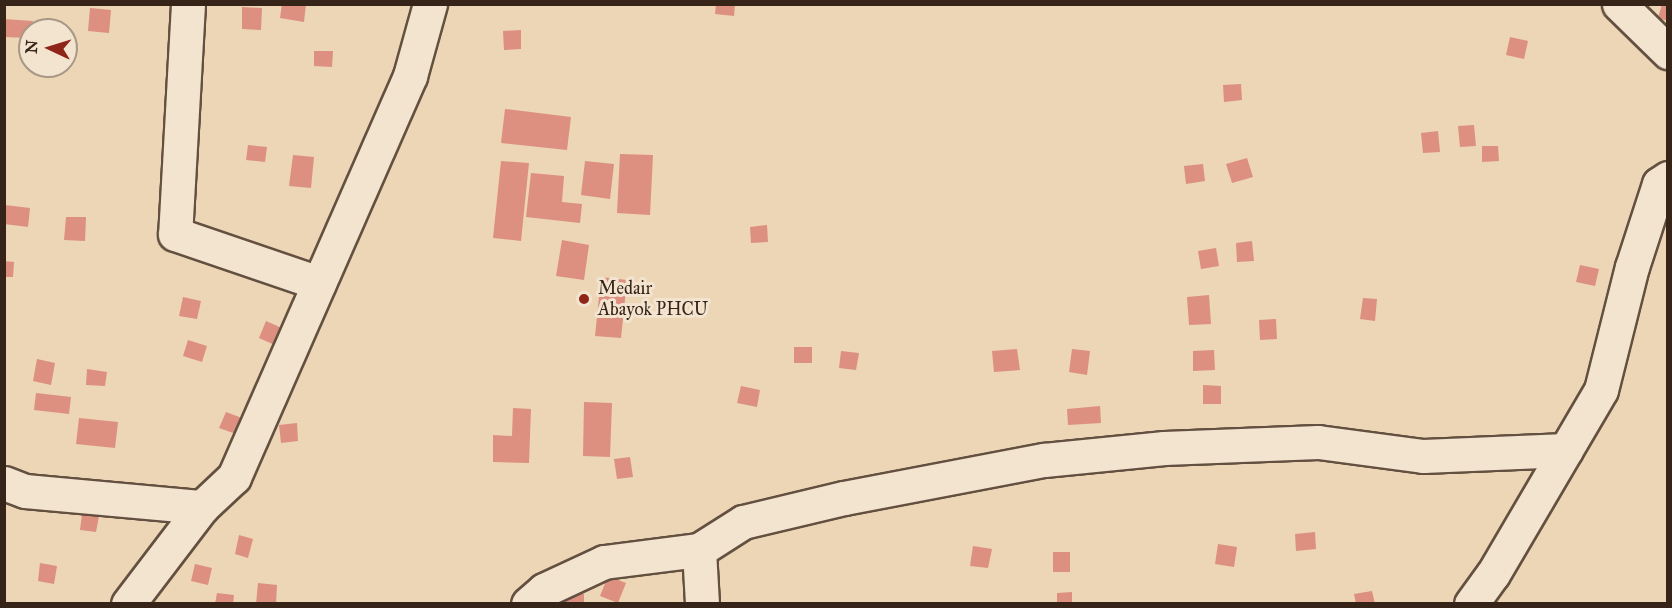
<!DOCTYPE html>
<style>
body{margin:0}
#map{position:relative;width:1672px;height:608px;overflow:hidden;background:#ecd6b6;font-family:"IM FELL Great Primer",serif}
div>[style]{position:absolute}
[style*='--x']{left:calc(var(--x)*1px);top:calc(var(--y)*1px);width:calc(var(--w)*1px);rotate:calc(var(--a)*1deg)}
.building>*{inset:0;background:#dd8f80}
.roads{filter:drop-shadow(2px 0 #645040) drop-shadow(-2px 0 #645040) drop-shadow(0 2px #645040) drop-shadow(0 -2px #645040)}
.minor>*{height:33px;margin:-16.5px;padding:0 16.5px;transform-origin:16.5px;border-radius:16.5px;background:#f3e4d0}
.dots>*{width:16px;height:16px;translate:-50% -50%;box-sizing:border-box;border:3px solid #f3e4d0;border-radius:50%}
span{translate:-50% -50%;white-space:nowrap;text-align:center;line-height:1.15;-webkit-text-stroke:6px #f3e4d0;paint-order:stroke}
.poi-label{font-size:18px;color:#372419}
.left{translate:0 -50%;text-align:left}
.frame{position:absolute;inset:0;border:6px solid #372419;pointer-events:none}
.north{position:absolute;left:18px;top:18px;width:60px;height:60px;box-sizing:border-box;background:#f3e4d0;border:2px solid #a89787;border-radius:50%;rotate:274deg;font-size:16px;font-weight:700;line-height:24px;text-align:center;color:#372419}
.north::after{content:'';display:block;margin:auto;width:21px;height:27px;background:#8f2418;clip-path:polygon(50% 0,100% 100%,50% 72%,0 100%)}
</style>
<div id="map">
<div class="building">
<i style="clip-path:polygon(282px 4px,306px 4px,304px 22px,280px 18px)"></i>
<i style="clip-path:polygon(716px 4px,735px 4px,734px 16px,715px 14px)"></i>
<i style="clip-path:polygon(1662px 4px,1668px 4px,1668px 21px,1658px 18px)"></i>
<i style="clip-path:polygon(242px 7px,262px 8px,261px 30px,242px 29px)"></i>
<i style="clip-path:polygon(90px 8px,111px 10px,109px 33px,88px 31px)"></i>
<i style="clip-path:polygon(4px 19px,33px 21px,30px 38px,4px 37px)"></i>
<i style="clip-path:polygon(521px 30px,521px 49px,504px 50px,503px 31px)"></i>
<i style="clip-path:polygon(1510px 37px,1528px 41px,1524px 59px,1506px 55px)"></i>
<i style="clip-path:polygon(314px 51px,333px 51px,332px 67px,314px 66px)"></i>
<i style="clip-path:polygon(1241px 84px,1242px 100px,1224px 102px,1223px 85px)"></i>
<i style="clip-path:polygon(505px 109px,571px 117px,567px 150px,501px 143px)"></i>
<i style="clip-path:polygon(1474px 125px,1476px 146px,1460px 147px,1458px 126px)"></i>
<i style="clip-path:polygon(1438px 131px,1440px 152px,1423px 153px,1421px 133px)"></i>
<i style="clip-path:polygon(248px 145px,267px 147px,265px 162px,246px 160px)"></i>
<i style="clip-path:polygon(1482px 146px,1498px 146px,1499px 161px,1482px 162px)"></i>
<i style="clip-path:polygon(620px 154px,653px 155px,650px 215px,617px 213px)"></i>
<i style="clip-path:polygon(293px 155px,314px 157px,311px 188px,289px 186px)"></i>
<i style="clip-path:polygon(1247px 158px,1253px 177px,1232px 183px,1226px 164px)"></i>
<i style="clip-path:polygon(501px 161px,529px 163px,521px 241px,493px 238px)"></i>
<i style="clip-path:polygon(585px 161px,614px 164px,610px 199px,581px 195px)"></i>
<i style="clip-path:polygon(1203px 164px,1205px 181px,1186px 184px,1184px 166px)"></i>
<i style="clip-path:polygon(531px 173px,564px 176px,562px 202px,582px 204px,580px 223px,526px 217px)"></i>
<i style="clip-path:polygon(5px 205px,30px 208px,28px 227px,4px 224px)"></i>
<i style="clip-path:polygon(66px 217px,86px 217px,85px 241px,64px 240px)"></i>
<i style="clip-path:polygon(767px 225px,768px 242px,751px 243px,750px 227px)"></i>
<i style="clip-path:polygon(562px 240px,589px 245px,584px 280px,556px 276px)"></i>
<i style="clip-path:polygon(1252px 241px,1254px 261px,1237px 262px,1236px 243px)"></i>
<i style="clip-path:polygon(1216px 248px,1219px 266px,1201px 269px,1198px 251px)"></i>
<i style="clip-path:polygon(4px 261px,14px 262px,13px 277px,4px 277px)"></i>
<i style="clip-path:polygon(1580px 265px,1599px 269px,1595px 286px,1576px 282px)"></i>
<i style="clip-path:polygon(601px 277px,627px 280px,621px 338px,595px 336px)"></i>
<i style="clip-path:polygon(1209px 295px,1211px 324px,1189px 325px,1187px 297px)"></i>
<i style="clip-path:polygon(183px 297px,201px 301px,197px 319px,179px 316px)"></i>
<i style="clip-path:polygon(1363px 298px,1377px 299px,1375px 321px,1360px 319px)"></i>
<i style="clip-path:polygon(1276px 319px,1277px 339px,1260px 340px,1259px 320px)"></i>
<i style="clip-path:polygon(266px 321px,284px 329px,277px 346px,259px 338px)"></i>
<i style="clip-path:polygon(188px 340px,207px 346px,202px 362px,183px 356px)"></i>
<i style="clip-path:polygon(794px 347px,812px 347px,812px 363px,794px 363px)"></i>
<i style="clip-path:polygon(1017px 349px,1020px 370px,994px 372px,992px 351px)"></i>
<i style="clip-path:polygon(1072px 349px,1090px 351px,1087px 375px,1069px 372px)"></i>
<i style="clip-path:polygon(1214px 350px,1215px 370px,1193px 371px,1193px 351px)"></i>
<i style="clip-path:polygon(841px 351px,859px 353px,856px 370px,839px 368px)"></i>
<i style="clip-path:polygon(37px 359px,55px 363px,51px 385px,33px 381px)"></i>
<i style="clip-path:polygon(87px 369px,107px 372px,105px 386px,86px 385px)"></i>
<i style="clip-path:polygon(1203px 385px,1221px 386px,1221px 404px,1203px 404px)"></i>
<i style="clip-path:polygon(741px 386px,760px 390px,757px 407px,737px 403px)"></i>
<i style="clip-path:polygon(36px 393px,71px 397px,69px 414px,34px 410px)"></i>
<i style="clip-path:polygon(584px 402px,612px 403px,610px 457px,583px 456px)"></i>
<i style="clip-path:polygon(1100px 406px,1101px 423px,1068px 425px,1067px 409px)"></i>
<i style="clip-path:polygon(513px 408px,531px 409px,529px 463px,493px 462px,493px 435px,512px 436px)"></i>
<i style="clip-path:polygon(226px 412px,242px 418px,236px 434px,219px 428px)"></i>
<i style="clip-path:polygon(79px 418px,118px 422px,115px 448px,76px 444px)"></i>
<i style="clip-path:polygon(297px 423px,298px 441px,281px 443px,279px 425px)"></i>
<i style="clip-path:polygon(630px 457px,633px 477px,617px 479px,614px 459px)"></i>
<i style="clip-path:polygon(82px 514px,99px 516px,96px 532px,80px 530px)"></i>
<i style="clip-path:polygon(1315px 532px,1316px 549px,1296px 551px,1295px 534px)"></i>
<i style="clip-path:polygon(239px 535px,253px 539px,248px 558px,235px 554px)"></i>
<i style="clip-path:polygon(1218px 544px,1237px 547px,1234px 567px,1215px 564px)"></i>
<i style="clip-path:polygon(973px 546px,992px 549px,988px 568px,970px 566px)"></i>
<i style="clip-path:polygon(1053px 552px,1070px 552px,1070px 572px,1053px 572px)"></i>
<i style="clip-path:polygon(40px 563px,57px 566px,54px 584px,38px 581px)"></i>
<i style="clip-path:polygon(195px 564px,212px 568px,208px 585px,191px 581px)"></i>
<i style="clip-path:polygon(608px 576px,626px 583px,618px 603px,600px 596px)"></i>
<i style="clip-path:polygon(258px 583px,277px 585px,276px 604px,256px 604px)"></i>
<i style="clip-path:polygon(1372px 591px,1375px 604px,1356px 604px,1354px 594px)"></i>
<i style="clip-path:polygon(1072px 592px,1072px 604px,1057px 604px,1057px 593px)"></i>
<i style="clip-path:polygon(217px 593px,234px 595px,233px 604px,215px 604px)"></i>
<i style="clip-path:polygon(584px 594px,584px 604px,563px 604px,562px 595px)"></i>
</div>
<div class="roads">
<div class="minor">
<i style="--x:188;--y:4;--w:230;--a:93.2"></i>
<i style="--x:175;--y:234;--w:152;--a:18.8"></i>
<i style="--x:1619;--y:4;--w:69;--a:44.4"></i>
<i style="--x:4;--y:483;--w:22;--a:21"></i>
<i style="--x:25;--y:491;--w:178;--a:5.2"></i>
<i style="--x:699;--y:550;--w:54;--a:86.8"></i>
<i style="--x:128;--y:604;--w:122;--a:-52.7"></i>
<i style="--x:202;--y:507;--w:44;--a:-43.2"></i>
<i style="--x:234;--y:477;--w:438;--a:-66.3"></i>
<i style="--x:410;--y:76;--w:75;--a:-74.5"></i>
<i style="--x:528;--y:604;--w:21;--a:-41"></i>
<i style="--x:544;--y:590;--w:66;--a:-25"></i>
<i style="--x:604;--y:562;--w:96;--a:-7.2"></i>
<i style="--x:699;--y:550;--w:52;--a:-32.5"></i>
<i style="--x:743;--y:522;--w:104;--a:-13.4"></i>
<i style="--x:844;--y:498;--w:204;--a:-10.8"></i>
<i style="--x:1044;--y:460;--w:121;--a:-5.7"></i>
<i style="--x:1164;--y:448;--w:154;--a:-2.2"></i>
<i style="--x:1318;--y:442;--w:106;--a:7.6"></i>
<i style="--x:1423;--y:456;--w:143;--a:-2.4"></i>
<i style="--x:1471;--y:604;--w:37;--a:-54"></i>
<i style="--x:1493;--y:574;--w:213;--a:-59.6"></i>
<i style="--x:1601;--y:390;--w:127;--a:-75.9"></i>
<i style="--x:1632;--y:267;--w:87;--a:-72"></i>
<i style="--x:1659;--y:184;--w:11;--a:-34"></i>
</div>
</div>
<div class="dots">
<i style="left:584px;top:299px;background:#8f2418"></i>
</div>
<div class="poi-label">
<span class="left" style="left:598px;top:299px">Medair<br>Abayok PHCU</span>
</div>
<div class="frame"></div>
<div class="north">N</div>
</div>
